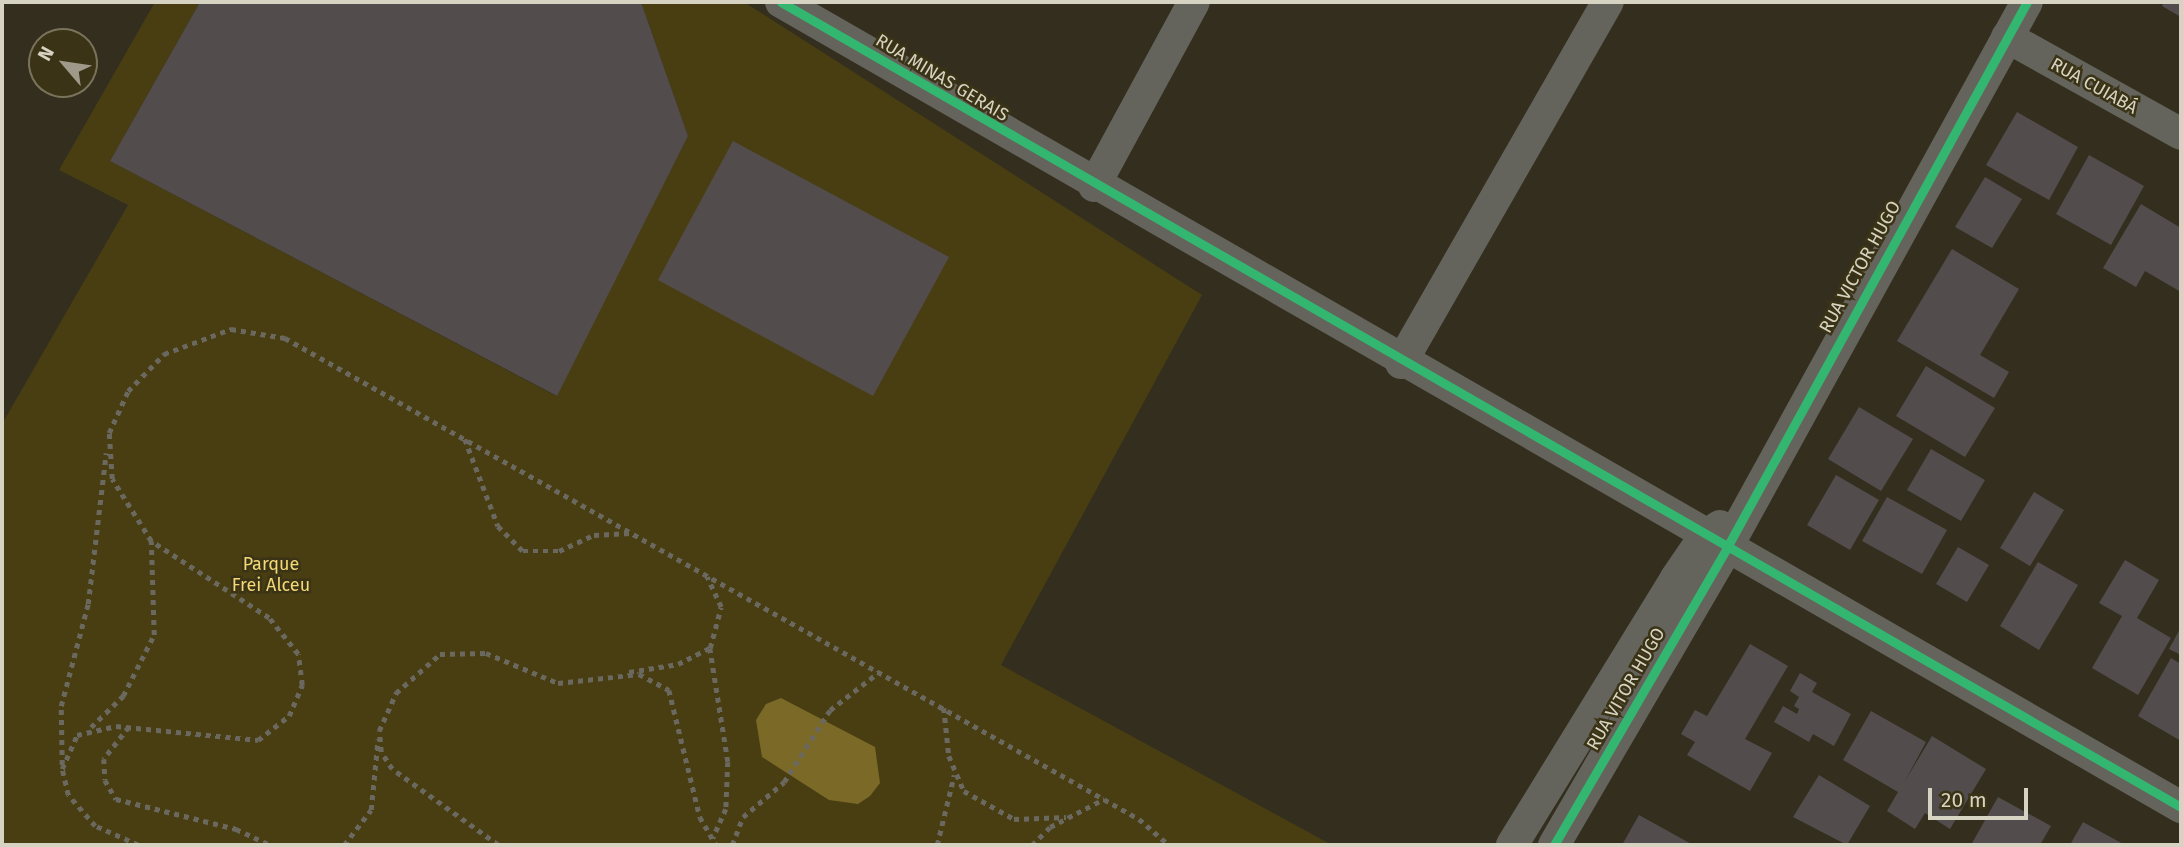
<!DOCTYPE html>
<meta charset="utf-8">
<style>
body{margin:0}
#map{position:relative;width:2183px;height:847px;overflow:hidden;background:#332e1e;font-family:"Fira Sans",sans-serif}
div>[style]{position:absolute}
[style*='--x']{left:calc(var(--x)*1px);top:calc(var(--y)*1px);width:calc(var(--w)*1px);rotate:calc(var(--a)*1deg)}
.green>*{inset:0;background:#493e12}
.water>*{inset:0;background:#7b6a27}
.building>*{inset:0;background:#524d4c}
.path>*{height:4.5px;margin-top:-2.25px;transform-origin:0;background:repeating-linear-gradient(90deg,#6a685f 0 5px,transparent 0 10px)}
.minor>*{height:32px;margin:-16px;padding:0 16px;transform-origin:16px;border-radius:16px;background:#65645c}
.cycleway>*{height:9px;margin:-4.5px;padding:0 4.5px;transform-origin:4.5px;border-radius:4.5px;background:#33b770}
span{translate:-50% -50%;white-space:nowrap;text-align:center;line-height:1.15;-webkit-text-stroke:5px #3b3316;paint-order:stroke}
.street-label{font-size:18px;color:#d7d3c2}
.park-label{font-size:18px;color:#f3d976}
.frame{position:absolute;inset:0;border:4px solid #d7d3c2;pointer-events:none}
.north{position:absolute;left:28px;top:28px;width:70px;height:70px;box-sizing:border-box;background:#3b3316;border:2px solid #79735b;border-radius:50%;rotate:299deg;font-size:19px;font-weight:700;line-height:28px;text-align:center;color:#d7d3c2}
.north::after{content:'';display:block;margin:auto;width:24px;height:32px;background:#9e9989;clip-path:polygon(50% 0,100% 100%,50% 72%,0 100%)}
.scale{position:absolute;left:1928px;top:788px;width:100px;height:32px;box-sizing:border-box;border:4px solid #d7d3c2;border-top:0;padding-left:9px;font-size:21px;line-height:24px;white-space:nowrap;color:#d7d3c2;-webkit-text-stroke:5px #3b3316;paint-order:stroke}
</style>
<div id="map">
<div class="green">
<i style="clip-path:polygon(155px 2px,200px 2px,110px 161px,556px 396px,688px 136px,641px 2px,744px 2px,1202px 295px,1001px 665px,1332px 845px,2px 845px,2px 424px,128px 205px,59px 170px)"></i>
</div>
<div class="water">
<i style="clip-path:polygon(781px 698px,875px 747px,880px 783px,870px 796px,858px 804px,829px 800px,762px 757px,756px 720px,766px 704px)"></i>
</div>
<div class="building">
<i style="clip-path:polygon(200px 2px,641px 2px,688px 136px,557px 396px,110px 161px)"></i>
<i style="clip-path:polygon(2164px 2px,2181px 2px,2181px 17px,2162px 6px)"></i>
<i style="clip-path:polygon(2017px 112px,2078px 147px,2049px 200px,1986px 165px)"></i>
<i style="clip-path:polygon(733px 141px,949px 257px,873px 396px,658px 280px)"></i>
<i style="clip-path:polygon(2089px 155px,2144px 186px,2111px 245px,2056px 214px)"></i>
<i style="clip-path:polygon(1985px 177px,2022px 199px,1992px 248px,1955px 227px)"></i>
<i style="clip-path:polygon(2141px 204px,2181px 228px,2181px 292px,2145px 271px,2136px 287px,2103px 268px)"></i>
<i style="clip-path:polygon(1952px 249px,2019px 289px,1980px 355px,2009px 372px,1994px 398px,1897px 341px)"></i>
<i style="clip-path:polygon(1926px 366px,1995px 408px,1965px 457px,1896px 416px)"></i>
<i style="clip-path:polygon(1859px 407px,1913px 439px,1881px 491px,1828px 459px)"></i>
<i style="clip-path:polygon(1931px 449px,1985px 480px,1961px 521px,1907px 490px)"></i>
<i style="clip-path:polygon(1836px 475px,1879px 500px,1850px 550px,1807px 525px)"></i>
<i style="clip-path:polygon(2034px 492px,2064px 510px,2030px 566px,2000px 548px)"></i>
<i style="clip-path:polygon(1887px 497px,1947px 530px,1922px 574px,1862px 541px)"></i>
<i style="clip-path:polygon(1958px 547px,1989px 565px,1967px 602px,1936px 584px)"></i>
<i style="clip-path:polygon(2125px 560px,2159px 580px,2137px 618px,2171px 638px,2138px 695px,2092px 668px,2122px 616px,2099px 603px)"></i>
<i style="clip-path:polygon(2038px 562px,2078px 585px,2039px 650px,2000px 626px)"></i>
<i style="clip-path:polygon(2181px 627px,2181px 655px,2169px 649px)"></i>
<i style="clip-path:polygon(1750px 644px,1788px 666px,1745px 739px,1772px 753px,1750px 791px,1687px 755px,1695px 742px,1681px 734px,1695px 710px,1707px 716px)"></i>
<i style="clip-path:polygon(2171px 658px,2181px 664px,2181px 741px,2138px 716px)"></i>
<i style="clip-path:polygon(1800px 673px,1817px 683px,1812px 692px,1851px 714px,1834px 746px,1813px 734px,1809px 742px,1774px 722px,1783px 706px,1797px 714px,1799px 709px,1794px 706px,1799px 697px,1790px 691px)"></i>
<i style="clip-path:polygon(1871px 711px,1926px 742px,1905px 781px,1932px 736px,1986px 769px,1950px 829px,1925px 813px,1915px 829px,1887px 811px,1898px 792px,1843px 760px)"></i>
<i style="clip-path:polygon(1819px 775px,1870px 806px,1847px 845px,1793px 817px)"></i>
<i style="clip-path:polygon(1998px 797px,2051px 826px,2040px 845px,1971px 845px)"></i>
<i style="clip-path:polygon(1639px 815px,1693px 845px,1622px 845px)"></i>
<i style="clip-path:polygon(2083px 822px,2125px 845px,2070px 845px)"></i>
</div>
<div class="path">
<i style="--x:465;--y:439;--w:93;--a:69.2"></i>
<i style="--x:498;--y:526;--w:35;--a:45"></i>
<i style="--x:523;--y:551;--w:36;--a:0"></i>
<i style="--x:559;--y:551;--w:38;--a:-25"></i>
<i style="--x:594;--y:535;--w:36;--a:-3"></i>
<i style="--x:710;--y:648;--w:115;--a:81"></i>
<i style="--x:728;--y:762;--w:47;--a:92.4"></i>
<i style="--x:726;--y:809;--w:32;--a:114"></i>
<i style="--x:629;--y:672;--w:50;--a:-9.3"></i>
<i style="--x:678;--y:664;--w:36;--a:-27"></i>
<i style="--x:710;--y:648;--w:42;--a:-75"></i>
<i style="--x:721;--y:607;--w:33;--a:-115"></i>
<i style="--x:944;--y:708;--w:48;--a:84.1"></i>
<i style="--x:949;--y:756;--w:38;--a:67"></i>
<i style="--x:964;--y:791;--w:57;--a:29.2"></i>
<i style="--x:1014;--y:819;--w:52;--a:-2.2"></i>
<i style="--x:91;--y:727;--w:45;--a:-44.1"></i>
<i style="--x:123;--y:696;--w:68;--a:-63.1"></i>
<i style="--x:154;--y:635;--w:94;--a:-91.8"></i>
<i style="--x:129;--y:727;--w:41;--a:128"></i>
<i style="--x:104;--y:759;--w:21;--a:87"></i>
<i style="--x:105;--y:780;--w:22;--a:60"></i>
<i style="--x:116;--y:799;--w:124;--a:14"></i>
<i style="--x:236;--y:829;--w:38;--a:25"></i>
<i style="--x:62;--y:765;--w:59;--a:-91"></i>
<i style="--x:61;--y:706;--w:106;--a:-75.2"></i>
<i style="--x:88;--y:604;--w:152;--a:-83.2"></i>
<i style="--x:138;--y:845;--w:47;--a:-156.2"></i>
<i style="--x:95;--y:826;--w:41;--a:-131.1"></i>
<i style="--x:68;--y:795;--w:27;--a:-103"></i>
<i style="--x:62;--y:769;--w:37;--a:-66"></i>
<i style="--x:77;--y:735;--w:40;--a:-13"></i>
<i style="--x:116;--y:726;--w:143;--a:5.6"></i>
<i style="--x:258;--y:740;--w:39;--a:-38"></i>
<i style="--x:289;--y:716;--w:34;--a:-67"></i>
<i style="--x:302;--y:685;--w:31;--a:-97"></i>
<i style="--x:298;--y:654;--w:46;--a:-128.9"></i>
<i style="--x:269;--y:618;--w:141;--a:-146.9"></i>
<i style="--x:151;--y:541;--w:73;--a:-122.2"></i>
<i style="--x:112;--y:479;--w:46;--a:-93.7"></i>
<i style="--x:109;--y:433;--w:46;--a:-65.7"></i>
<i style="--x:128;--y:391;--w:52;--a:-45.8"></i>
<i style="--x:164;--y:354;--w:72;--a:-20.5"></i>
<i style="--x:231;--y:329;--w:55;--a:9.5"></i>
<i style="--x:285;--y:338;--w:980;--a:29.39"></i>
<i style="--x:1139;--y:819;--w:40;--a:41"></i>
<i style="--x:344;--y:845;--w:44;--a:-52.4"></i>
<i style="--x:371;--y:810;--w:71;--a:-84.4"></i>
<i style="--x:498;--y:845;--w:130;--a:-144.4"></i>
<i style="--x:392;--y:769;--w:20;--a:-123"></i>
<i style="--x:381;--y:752;--w:21;--a:-95"></i>
<i style="--x:379;--y:731;--w:42;--a:-65.9"></i>
<i style="--x:396;--y:693;--w:59;--a:-41.6"></i>
<i style="--x:440;--y:654;--w:46;--a:-1.2"></i>
<i style="--x:486;--y:653;--w:78;--a:22.6"></i>
<i style="--x:558;--y:683;--w:81;--a:-6.3"></i>
<i style="--x:639;--y:674;--w:34;--a:28"></i>
<i style="--x:669;--y:690;--w:131;--a:76.3"></i>
<i style="--x:700;--y:817;--w:32;--a:60"></i>
<i style="--x:732;--y:845;--w:30;--a:-69"></i>
<i style="--x:743;--y:817;--w:54;--a:-40.5"></i>
<i style="--x:784;--y:782;--w:85;--a:-57.4"></i>
<i style="--x:830;--y:710;--w:62;--a:-37.8"></i>
<i style="--x:937;--y:845;--w:72;--a:-76.3"></i>
<i style="--x:1032;--y:845;--w:25;--a:-45"></i>
<i style="--x:1050;--y:827;--w:61;--a:-27.4"></i>
</div>
<div class="minor">
<i style="--x:781;--y:2;--w:1615;--a:29.9"></i>
<i style="--x:2007;--y:37;--w:199;--a:29.1"></i>
<i style="--x:1094;--y:186;--w:209;--a:-61.5"></i>
<i style="--x:1401;--y:363;--w:416;--a:-60.2"></i>
<i style="--x:1512;--y:845;--w:313;--a:-58.4"></i>
<i style="--x:1676;--y:578;--w:50;--a:-55.7"></i>
<i style="--x:1704;--y:537;--w:19;--a:-35"></i>
<i style="--x:1554;--y:845;--w:342;--a:-59.8"></i>
<i style="--x:1726;--y:549;--w:624;--a:-61.18"></i>
</div>
<div class="cycleway">
<i style="--x:781;--y:2;--w:1615;--a:29.9"></i>
<i style="--x:1554;--y:845;--w:342;--a:-59.8"></i>
<i style="--x:1726;--y:549;--w:624;--a:-61.18"></i>
</div>
<div class="street-label">
<span style="left:942px;top:78px;rotate:31deg">RUA MINAS GERAIS</span>
<span style="left:2094px;top:86px;rotate:29deg">RUA CUIABÁ</span>
<span style="left:1860px;top:267px;rotate:-61deg">RUA VICTOR HUGO</span>
<span style="left:1626px;top:689px;rotate:-60deg">RUA VITOR HUGO</span>
</div>
<div class="park-label">
<span style="left:271px;top:575px">Parque<br>Frei Alceu</span>
</div>
<div class="frame"></div>
<div class="north">N</div>
<div class="scale">20 m</div>
</div>
